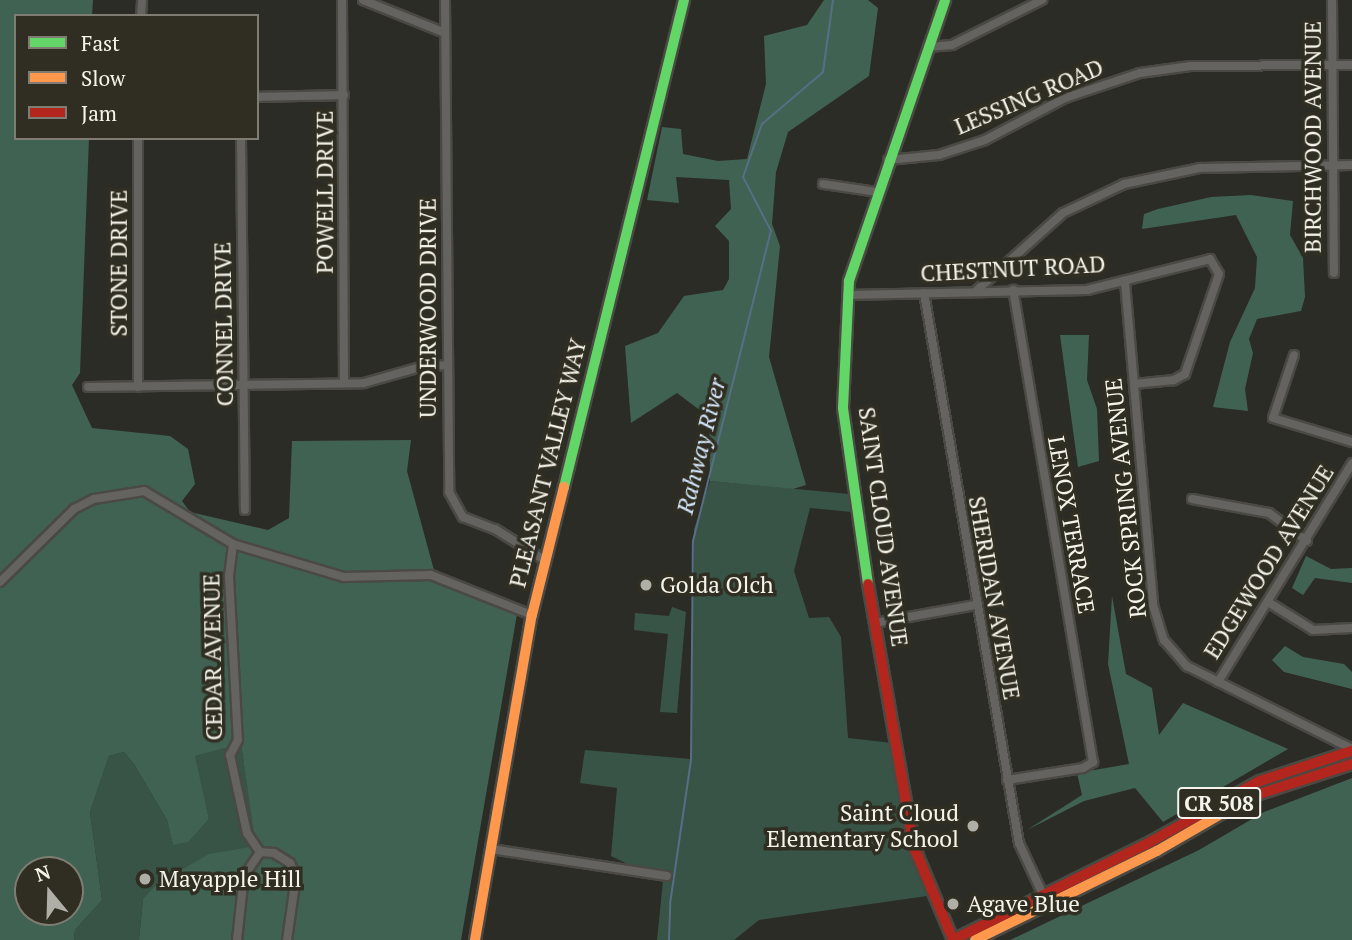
<!DOCTYPE html>
<style>
body{margin:0}
#map{position:relative;width:1352px;height:940px;overflow:hidden;background:#2c2c26;font-family:"PT Serif",serif}
div>[style]{position:absolute}
[style*='--x']{left:calc(var(--x)*1px);top:calc(var(--y)*1px);width:calc(var(--w)*1px);rotate:calc(var(--a)*1deg)}
.green>*{inset:0;background:#385446}
.forest>*{inset:0;background:#406252}
.stream>*{height:2px;margin:-1px;padding:0 1px;transform-origin:1px;border-radius:1px;background:#576e87}
.roads{filter:drop-shadow(2px 0 #4a4943) drop-shadow(-2px 0 #4a4943) drop-shadow(0 2px #4a4943) drop-shadow(0 -2px #4a4943)}
.street>*{height:8px;margin:-4px;padding:0 4px;transform-origin:4px;border-radius:4px;background:#64635f}
.fast>*{height:10px;margin:-5px;padding:0 5px;transform-origin:5px;border-radius:5px;background:#63d668}
.slow>*{height:10px;margin:-5px;padding:0 5px;transform-origin:5px;border-radius:5px;background:#ff974d}
.jam>*{height:10px;margin:-5px;padding:0 5px;transform-origin:5px;border-radius:5px;background:#b3261e}
.dots>*{width:19px;height:19px;translate:-50% -50%;box-sizing:border-box;border:4px solid #302e22;border-radius:50%}
span{translate:-50% -50%;white-space:nowrap;text-align:center;line-height:1.15;-webkit-text-stroke:7px #302e22;paint-order:stroke}
.shield-label span{padding:2px 5px;background:#302e22;border:2px solid;border-radius:5px;-webkit-text-stroke-width:0}
.shield-label{font-size:21px;color:#f5f4ec;font-weight:700}
.street-label{font-size:23px;color:#f5f4ec}
.poi-label{font-size:23px;color:#f5f4ec}
.left{translate:0 -50%;text-align:left}
.right{translate:-100% -50%;text-align:right}
.water-label{font-size:24px;color:#d3e5f9;font-style:italic}
.legend{position:absolute;left:14px;top:14px;width:245px;height:126px;box-sizing:border-box;background:#302e22;border:2px solid #7f7d73;margin:0;padding:9px 12px;list-style:none;font-size:21px;color:#f5f4ec}
.legend li{display:flex;align-items:center;gap:14px;height:35px}
.legend b{width:35px;border:2px solid #7f7d73}
.north{position:absolute;left:14px;top:856px;width:70px;height:70px;box-sizing:border-box;background:#302e22;border:2px solid #7f7d73;border-radius:50%;rotate:341deg;font-size:19px;font-weight:700;line-height:28px;text-align:center;color:#f5f4ec}
.north::after{content:'';display:block;margin:auto;width:24px;height:32px;background:#afaea7;clip-path:polygon(50% 0,100% 100%,50% 72%,0 100%)}
</style>
<div id="map">
<div class="green">
<i style="clip-path:polygon(710px 481px,849px 494px,852px 512px,810px 508px,794px 571px,809px 618px,829px 617px,841px 637px,848px 738px,901px 744px,934px 895px,759px 920px,734px 940px,657px 940px,663px 881px,611px 856px,617px 788px,580px 783px,585px 750px,691px 759px,694px 529px)"></i>
<i style="clip-path:polygon(672px 607px,686px 612px,677px 713px,660px 712px,668px 634px,634px 630px,635px 613px,669px 616px)"></i>
<i style="clip-path:polygon(241px 744px,257px 846px,143px 899px,139px 940px,74px 940px,75px 930px,102px 900px,90px 812px,109px 756px,124px 752px,134px 764px,167px 820px,173px 844px,188px 841px,209px 819px,194px 756px)"></i>
</div>
<div class="forest">
<i style="clip-path:polygon(evenodd,0 0,93px 0,92px 16px,16px 16px,16px 138px,89px 138px,80px 373px,72px 385px,92px 428px,170px 436px,188px 449px,195px 484px,182px 501px,190px 512px,268px 530px,289px 518px,292px 441px,411px 440px,407px 471px,435px 574px,517px 614px,461px 940px,139px 940px,143px 899px,157px 884px,209px 854px,256px 846px,241px 744px,195px 756px,209px 819px,188px 842px,173px 845px,167px 820px,134px 764px,124px 752px,109px 756px,90px 812px,102px 900px,75px 930px,74px 940px,0 940px,0 0,28px 870px,70px 870px,70px 912px,28px 912px,28px 870px)"></i>
<i style="clip-path:polygon(824px 0,868px 0,878px 8px,869px 76px,788px 132px,776px 172px,772px 224px,780px 246px,769px 357px,806px 485px,793px 489px,710px 481px,709px 417px,677px 393px,631px 423px,625px 346px,658px 333px,684px 296px,723px 290px,729px 279px,729px 241px,715px 226px,731px 209px,729px 180px,676px 177px,679px 203px,647px 200px,662px 127px,681px 129px,683px 154px,718px 161px,747px 159px,766px 84px,764px 36px,807px 25px)"></i>
<i style="clip-path:polygon(1251px 195px,1293px 201px,1290px 235px,1303px 258px,1305px 297px,1301px 311px,1257px 319px,1249px 339px,1253px 353px,1245px 389px,1248px 411px,1213px 407px,1230px 342px,1255px 288px,1257px 257px,1236px 215px,1142px 229px,1144px 214px,1158px 209px,1211px 197px)"></i>
<i style="clip-path:polygon(1060px 335px,1089px 335px,1087px 380px,1097px 409px,1099px 461px,1078px 467px)"></i>
<i style="clip-path:polygon(1306px 556px,1331px 569px,1352px 568px,1352px 583px,1315px 578px,1303px 595px,1292px 588px)"></i>
<i style="clip-path:polygon(1112px 596px,1126px 674px,1152px 688px,1159px 735px,1183px 703px,1288px 749px,1163px 822px,1135px 788px,1084px 801px,1027px 830px,1082px 795px,1077px 773px,1129px 764px,1108px 664px)"></i>
<i style="clip-path:polygon(1285px 646px,1303px 657px,1344px 664px,1352px 672px,1352px 689px,1284px 672px,1272px 660px)"></i>
<i style="clip-path:polygon(1352px 778px,1352px 940px,1010px 940px,1199px 850px,1264px 812px)"></i>
</div>
<div class="stream">
<i style="--x:669;--y:940;--w:36;--a:-88"></i>
<i style="--x:670;--y:904;--w:146;--a:-81.7"></i>
<i style="--x:691;--y:760;--w:219;--a:-89.5"></i>
<i style="--x:693;--y:541;--w:320;--a:-75.9"></i>
<i style="--x:771;--y:231;--w:61;--a:-117.4"></i>
<i style="--x:743;--y:177;--w:56;--a:-70.3"></i>
<i style="--x:762;--y:124;--w:80;--a:-40.4"></i>
<i style="--x:823;--y:72;--w:73;--a:-82.1"></i>
</div>
<div class="roads">
<div class="street">
<i style="--x:342;--y:0;--w:383;--a:89.7"></i>
<i style="--x:363;--y:0;--w:88;--a:21.9"></i>
<i style="--x:445;--y:0;--w:492;--a:89.5"></i>
<i style="--x:449;--y:492;--w:29;--a:61"></i>
<i style="--x:463;--y:517;--w:34;--a:21"></i>
<i style="--x:495;--y:529;--w:60;--a:32.1"></i>
<i style="--x:1332;--y:0;--w:273;--a:89.6"></i>
<i style="--x:141;--y:16;--w:16;--a:-86"></i>
<i style="--x:928;--y:47;--w:24;--a:-5"></i>
<i style="--x:952;--y:45;--w:101;--a:-26.6"></i>
<i style="--x:257;--y:97;--w:87;--a:-1.3"></i>
<i style="--x:241;--y:138;--w:372;--a:89.4"></i>
<i style="--x:888;--y:160;--w:51;--a:-5.6"></i>
<i style="--x:939;--y:155;--w:48;--a:-18.1"></i>
<i style="--x:985;--y:140;--w:90;--a:-27.7"></i>
<i style="--x:1065;--y:98;--w:79;--a:-18.4"></i>
<i style="--x:1140;--y:73;--w:51;--a:-7.8"></i>
<i style="--x:1191;--y:66;--w:161;--a:-0.4"></i>
<i style="--x:823;--y:184;--w:55;--a:8.4"></i>
<i style="--x:1125;--y:282;--w:324;--a:85"></i>
<i style="--x:1153;--y:605;--w:37;--a:73"></i>
<i style="--x:1164;--y:640;--w:35;--a:49"></i>
<i style="--x:1187;--y:666;--w:185;--a:26.7"></i>
<i style="--x:977;--y:290;--w:115;--a:-41.8"></i>
<i style="--x:1063;--y:213;--w:68;--a:-25.4"></i>
<i style="--x:1124;--y:184;--w:78;--a:-11.9"></i>
<i style="--x:1200;--y:168;--w:152;--a:-1.1"></i>
<i style="--x:924;--y:293;--w:558;--a:80.2"></i>
<i style="--x:1019;--y:843;--w:62;--a:65.1"></i>
<i style="--x:847;--y:295;--w:240;--a:-1.2"></i>
<i style="--x:1087;--y:290;--w:127;--a:-14.1"></i>
<i style="--x:1210;--y:259;--w:17;--a:59"></i>
<i style="--x:1219;--y:274;--w:106;--a:108.8"></i>
<i style="--x:1185;--y:374;--w:13;--a:151"></i>
<i style="--x:1174;--y:380;--w:40;--a:174.3"></i>
<i style="--x:1294;--y:355;--w:66;--a:108.4"></i>
<i style="--x:1273;--y:418;--w:83;--a:16.9"></i>
<i style="--x:88;--y:387;--w:276;--a:-0.8"></i>
<i style="--x:364;--y:383;--w:62;--a:-15.8"></i>
<i style="--x:424;--y:366;--w:24;--a:-2"></i>
<i style="--x:138;--y:387;--w:249;--a:-90"></i>
<i style="--x:1192;--y:499;--w:78;--a:10.3"></i>
<i style="--x:1269;--y:513;--w:47;--a:36.4"></i>
<i style="--x:233;--y:544;--w:32;--a:97"></i>
<i style="--x:229;--y:576;--w:164;--a:86.9"></i>
<i style="--x:238;--y:740;--w:17;--a:118"></i>
<i style="--x:230;--y:755;--w:80;--a:77.7"></i>
<i style="--x:247;--y:833;--w:23;--a:56"></i>
<i style="--x:260;--y:852;--w:14;--a:4"></i>
<i style="--x:274;--y:853;--w:19;--a:32"></i>
<i style="--x:290;--y:863;--w:15;--a:67"></i>
<i style="--x:296;--y:877;--w:64;--a:98.1"></i>
<i style="--x:0;--y:582;--w:104;--a:-44.6"></i>
<i style="--x:74;--y:509;--w:22;--a:-27"></i>
<i style="--x:94;--y:499;--w:51;--a:-9.1"></i>
<i style="--x:144;--y:491;--w:104;--a:30.8"></i>
<i style="--x:233;--y:544;--w:116;--a:16.6"></i>
<i style="--x:344;--y:577;--w:87;--a:-1.3"></i>
<i style="--x:431;--y:575;--w:109;--a:21.6"></i>
<i style="--x:1268;--y:602;--w:53;--a:31.9"></i>
<i style="--x:1313;--y:630;--w:39;--a:-3"></i>
<i style="--x:875;--y:623;--w:102;--a:-10.2"></i>
<i style="--x:1218;--y:682;--w:257;--a:-58.5"></i>
<i style="--x:1007;--y:780;--w:77;--a:-9"></i>
<i style="--x:1083;--y:768;--w:12;--a:-31"></i>
<i style="--x:1093;--y:762;--w:479;--a:-99.6"></i>
<i style="--x:491;--y:849;--w:178;--a:8.7"></i>
<i style="--x:237;--y:940;--w:64;--a:-83.8"></i>
<i style="--x:244;--y:876;--w:29;--a:-56"></i>
</div>
<div class="fast">
<i style="--x:564;--y:487;--w:502;--a:-76.16"></i>
<i style="--x:868;--y:584;--w:178;--a:-98.1"></i>
<i style="--x:843;--y:408;--w:127;--a:-87.3"></i>
<i style="--x:849;--y:281;--w:297;--a:-71.1"></i>
</div>
<div class="slow">
<i style="--x:475;--y:940;--w:330;--a:-80.1"></i>
<i style="--x:532;--y:615;--w:132;--a:-76"></i>
<i style="--x:975;--y:940;--w:203;--a:-26.1"></i>
<i style="--x:1157;--y:851;--w:108;--a:-30.1"></i>
</div>
<div class="jam">
<i style="--x:868;--y:584;--w:267;--a:80.1"></i>
<i style="--x:914;--y:847;--w:101;--a:67.2"></i>
<i style="--x:1250;--y:797;--w:107;--a:-17.9"></i>
<i style="--x:953;--y:940;--w:222;--a:-26.4"></i>
<i style="--x:1152;--y:841;--w:124;--a:-29.1"></i>
<i style="--x:1260;--y:781;--w:97;--a:-18.1"></i>
</div>
</div>
<div class="dots">
<i style="left:646px;top:585px;background:#afaea7"></i>
<i style="left:973px;top:826px;background:#afaea7"></i>
<i style="left:145px;top:879px;background:#afaea7"></i>
<i style="left:953px;top:904px;background:#afaea7"></i>
</div>
<div class="shield-label">
<span style="left:1219px;top:803px">CR 508</span>
</div>
<div class="street-label">
<span style="left:1029px;top:97px;rotate:-23deg">LESSING ROAD</span>
<span style="left:1313px;top:137px;rotate:-90deg">BIRCHWOOD AVENUE</span>
<span style="left:325px;top:192px;rotate:-90deg">POWELL DRIVE</span>
<span style="left:119px;top:263px;rotate:-90deg">STONE DRIVE</span>
<span style="left:1013px;top:269px;rotate:-3deg">CHESTNUT ROAD</span>
<span style="left:428px;top:308px;rotate:-90deg">UNDERWOOD DRIVE</span>
<span style="left:224px;top:324px;rotate:-91deg">CONNEL DRIVE</span>
<span style="left:548px;top:463px;rotate:-76deg">PLEASANT VALLEY WAY</span>
<span style="left:1126px;top:498px;rotate:-96deg">ROCK SPRING AVENUE</span>
<span style="left:1071px;top:525px;rotate:80deg">LENOX TERRACE</span>
<span style="left:883px;top:527px;rotate:82deg">SAINT CLOUD AVENUE</span>
<span style="left:1269px;top:562px;rotate:-58deg">EDGEWOOD AVENUE</span>
<span style="left:994px;top:598px;rotate:80deg">SHERIDAN AVENUE</span>
<span style="left:213px;top:657px;rotate:-91deg">CEDAR AVENUE</span>
</div>
<div class="poi-label">
<span class="left" style="left:660px;top:585px">Golda Olch</span>
<span class="right" style="left:959px;top:826px">Saint Cloud<br>Elementary School</span>
<span class="left" style="left:159px;top:879px">Mayapple Hill</span>
<span class="left" style="left:967px;top:904px">Agave Blue</span>
</div>
<div class="water-label">
<span style="left:701px;top:446px;rotate:-76deg">Rahway River</span>
</div>
<ul class="legend">
<li><b style="height:9px;background:#63d668"></b>Fast</li>
<li><b style="height:9px;background:#ff974d"></b>Slow</li>
<li><b style="height:9px;background:#b3261e"></b>Jam</li>
</ul>
<div class="north">N</div>
</div>
